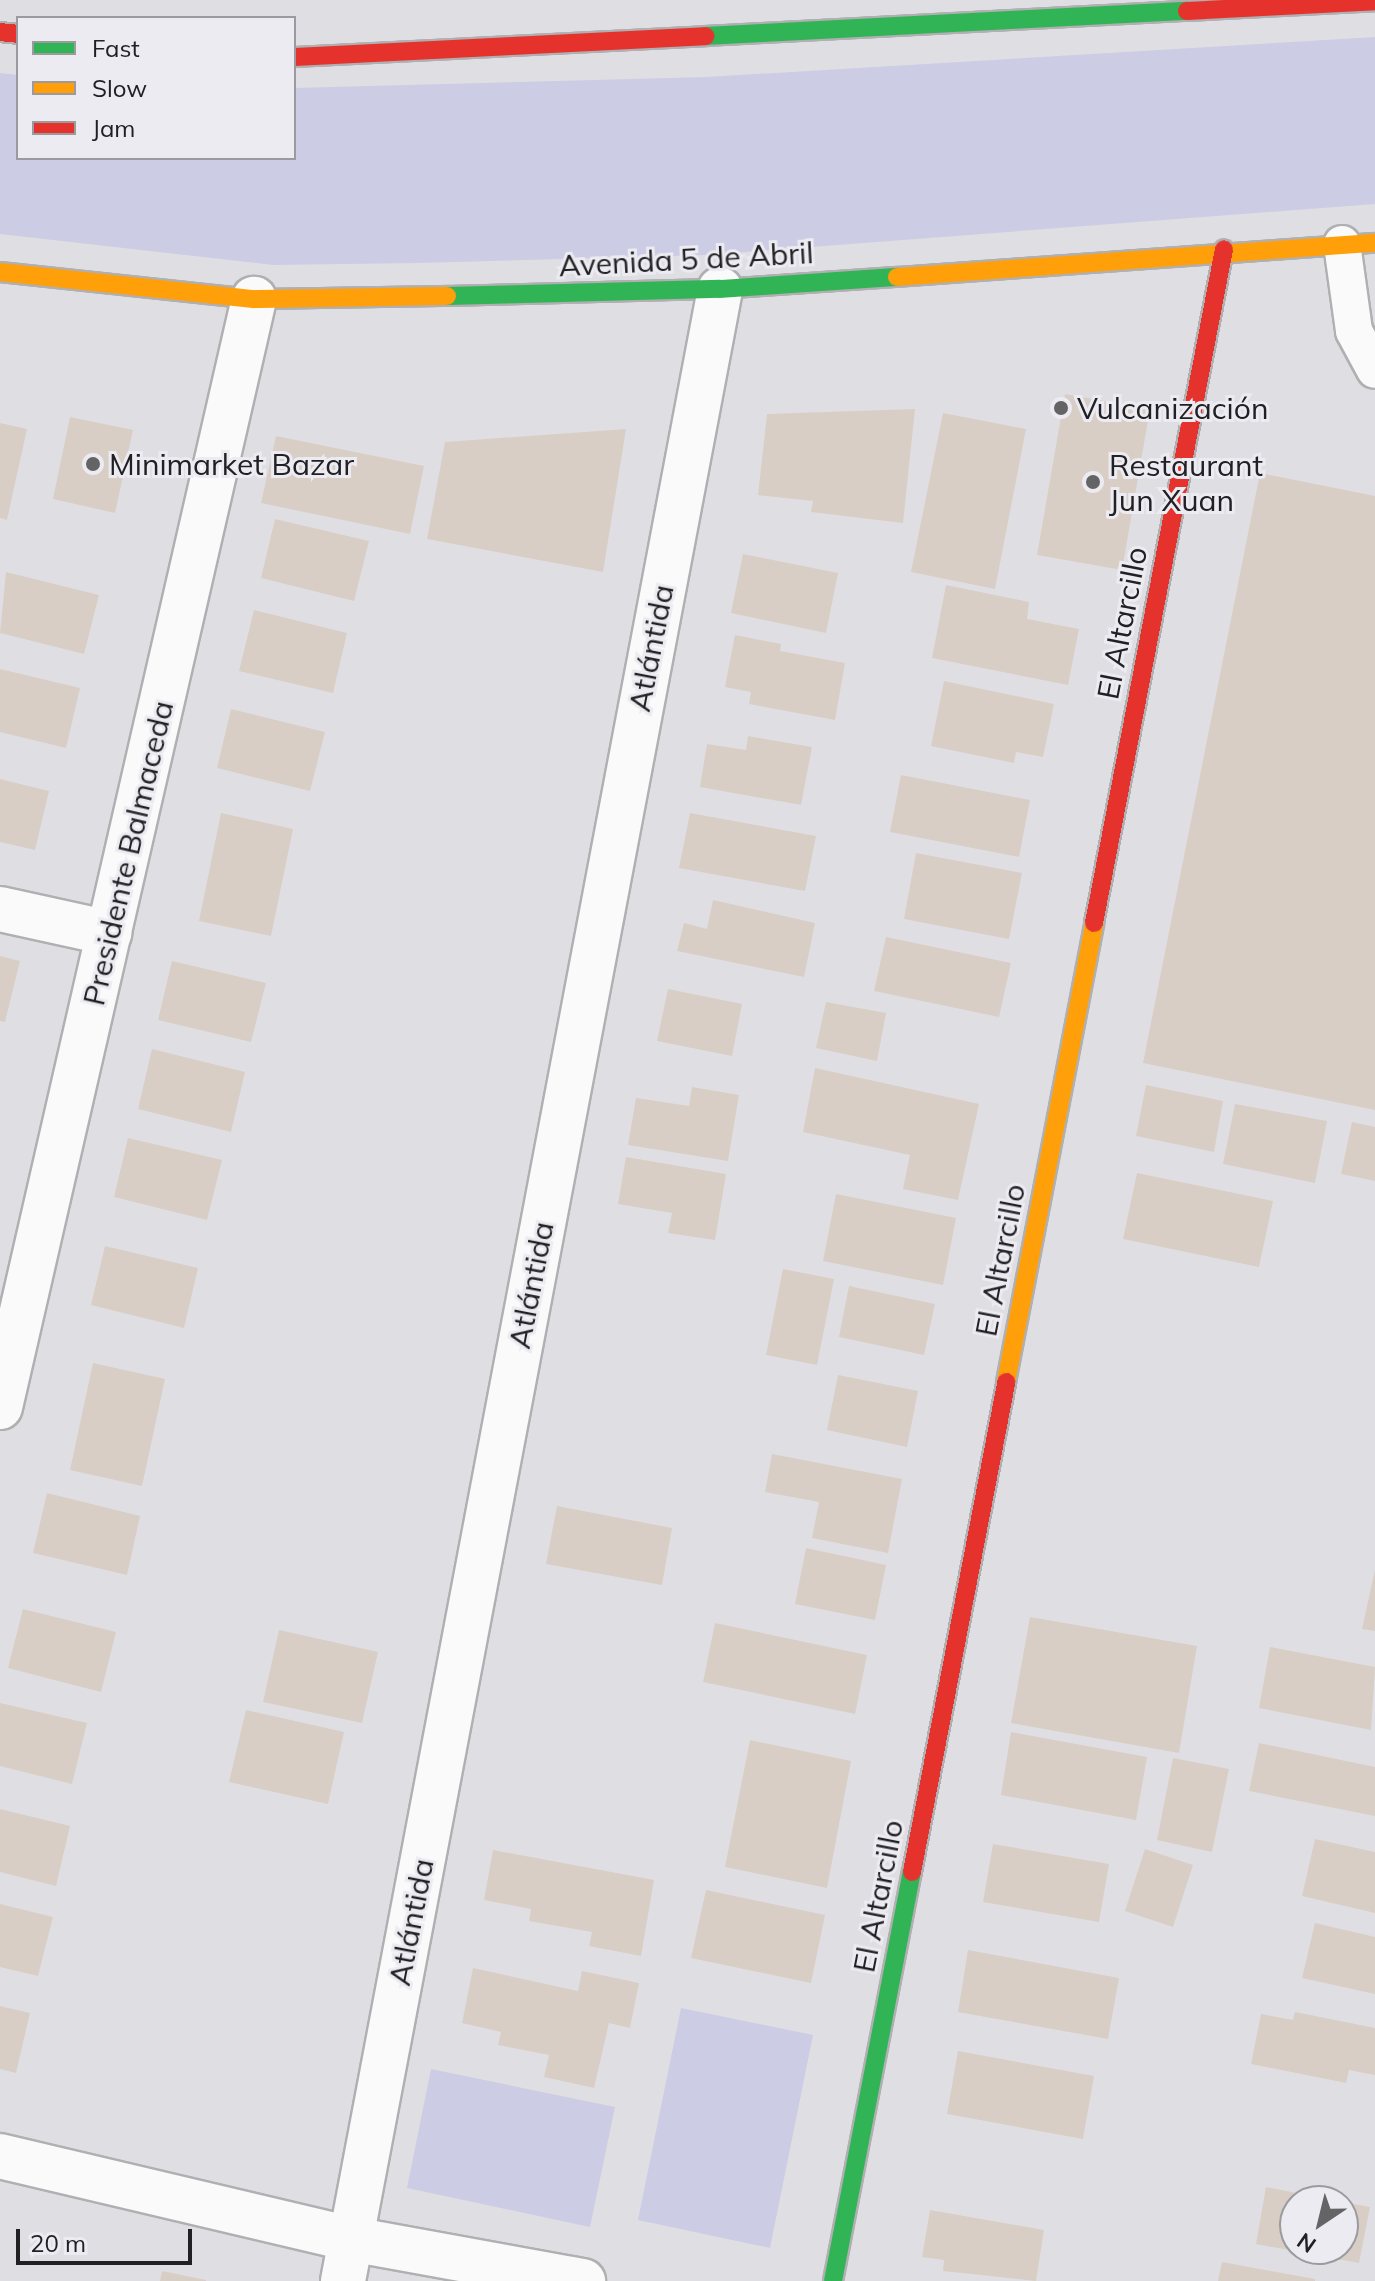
<!DOCTYPE html>
<meta charset="utf-8">
<style>
body{margin:0}
#map{position:relative;width:1375px;height:2281px;overflow:hidden;background:#dfdfe3;font-family:Mulish,sans-serif}
div>[style]{position:absolute}
[style*='--x']{left:calc(var(--x)*1px);top:calc(var(--y)*1px);width:calc(var(--w)*1px);rotate:calc(var(--a)*1deg)}
.green>*{inset:0;background:#cccce5}
.building>*{inset:0;background:#d8cec6}
.roads{filter:drop-shadow(2px 0 #b0b0b2) drop-shadow(-2px 0 #b0b0b2) drop-shadow(0 2px #b0b0b2) drop-shadow(0 -2px #b0b0b2)}
.lane>*{height:36px;margin:-18px;padding:0 18px;transform-origin:18px;border-radius:18px;background:#fafafb}
.street>*{height:44px;margin:-22px;padding:0 22px;transform-origin:22px;border-radius:22px;background:#fafafb}
.fast>*{height:18px;margin:-9px;padding:0 9px;transform-origin:9px;border-radius:9px;background:#30b455}
.slow>*{height:18px;margin:-9px;padding:0 9px;transform-origin:9px;border-radius:9px;background:#ff9f0a}
.jam>*{height:18px;margin:-9px;padding:0 9px;transform-origin:9px;border-radius:9px;background:#e5322d}
.dots>*{width:22px;height:22px;translate:-50% -50%;box-sizing:border-box;border:4px solid #ebebf1;border-radius:50%}
span{translate:-50% -50%;white-space:nowrap;text-align:center;line-height:1.15;-webkit-text-stroke:6px #ebebf1;paint-order:stroke}
.street-label{font-size:30px;color:#212124}
.poi-label{font-size:30px;color:#212124}
.left{translate:0 -50%;text-align:left}
.legend{position:absolute;left:16px;top:16px;width:280px;height:144px;box-sizing:border-box;background:#ebebf1;border:2px solid #9a9a9f;margin:0;padding:10px 14px;list-style:none;font-size:24px;color:#212124}
.legend li{display:flex;align-items:center;gap:16px;height:40px}
.legend b{width:40px;border:2px solid #9a9a9f}
.north{position:absolute;left:1279px;top:2185px;width:80px;height:80px;box-sizing:border-box;background:#ebebf1;border:2px solid #9a9a9f;border-radius:50%;rotate:215deg;font-size:22px;font-weight:700;line-height:32px;text-align:center;color:#212124}
.north::after{content:'';display:block;margin:auto;width:28px;height:36px;background:#646467;clip-path:polygon(50% 0,100% 100%,50% 72%,0 100%)}
.scale{position:absolute;left:16px;top:2229px;width:176px;height:36px;box-sizing:border-box;border:4px solid #212124;border-top:0;padding-left:10px;font-size:24px;line-height:28px;white-space:nowrap;color:#212124;-webkit-text-stroke:6px #ebebf1;paint-order:stroke}
</style>
<div id="map">
<div class="green">
<i style="clip-path:polygon(1375px 37px,1375px 204px,706px 255px,419px 263px,273px 265px,0 234px,0 73px,18px 75px,18px 158px,294px 158px,294px 88px,707px 77px)"></i>
<i style="clip-path:polygon(681px 2008px,813px 2035px,770px 2248px,638px 2220px)"></i>
<i style="clip-path:polygon(431px 2069px,615px 2107px,590px 2227px,407px 2188px)"></i>
</div>
<div class="building">
<i style="clip-path:polygon(1065px 394px,1150px 409px,1122px 570px,1037px 555px)"></i>
<i style="clip-path:polygon(915px 409px,903px 523px,811px 512px,813px 501px,758px 495px,767px 414px)"></i>
<i style="clip-path:polygon(943px 413px,1026px 429px,995px 589px,911px 572px)"></i>
<i style="clip-path:polygon(70px 417px,133px 430px,115px 513px,53px 499px)"></i>
<i style="clip-path:polygon(0 423px,27px 429px,7px 520px,0 518px)"></i>
<i style="clip-path:polygon(626px 429px,603px 572px,427px 539px,445px 442px)"></i>
<i style="clip-path:polygon(276px 436px,424px 466px,410px 534px,261px 503px)"></i>
<i style="clip-path:polygon(1260px 473px,1375px 496px,1375px 1110px,1143px 1063px)"></i>
<i style="clip-path:polygon(275px 519px,369px 541px,354px 601px,261px 578px)"></i>
<i style="clip-path:polygon(743px 554px,838px 573px,826px 633px,731px 613px)"></i>
<i style="clip-path:polygon(6px 572px,99px 595px,84px 654px,0 633px)"></i>
<i style="clip-path:polygon(946px 585px,1029px 602px,1027px 619px,1079px 629px,1068px 685px,932px 658px)"></i>
<i style="clip-path:polygon(254px 610px,347px 633px,333px 693px,239px 671px)"></i>
<i style="clip-path:polygon(735px 635px,781px 644px,780px 651px,845px 663px,835px 720px,749px 704px,751px 692px,725px 687px)"></i>
<i style="clip-path:polygon(0 669px,80px 688px,66px 748px,0 732px)"></i>
<i style="clip-path:polygon(944px 681px,1054px 704px,1043px 757px,1016px 752px,1014px 763px,931px 746px)"></i>
<i style="clip-path:polygon(231px 709px,325px 732px,310px 791px,217px 768px)"></i>
<i style="clip-path:polygon(748px 736px,812px 747px,801px 805px,700px 787px,707px 744px,746px 750px)"></i>
<i style="clip-path:polygon(901px 775px,1030px 800px,1019px 857px,890px 832px)"></i>
<i style="clip-path:polygon(0 779px,49px 791px,35px 850px,0 842px)"></i>
<i style="clip-path:polygon(221px 813px,293px 829px,271px 936px,199px 921px)"></i>
<i style="clip-path:polygon(690px 813px,816px 836px,805px 891px,679px 868px)"></i>
<i style="clip-path:polygon(916px 853px,1022px 873px,1009px 939px,904px 919px)"></i>
<i style="clip-path:polygon(713px 900px,815px 923px,804px 977px,677px 951px,684px 923px,707px 929px)"></i>
<i style="clip-path:polygon(886px 937px,1011px 963px,999px 1017px,874px 991px)"></i>
<i style="clip-path:polygon(0 956px,20px 961px,5px 1022px,0 1021px)"></i>
<i style="clip-path:polygon(172px 961px,266px 983px,251px 1042px,158px 1020px)"></i>
<i style="clip-path:polygon(668px 989px,742px 1004px,732px 1056px,657px 1041px)"></i>
<i style="clip-path:polygon(826px 1002px,886px 1013px,877px 1061px,816px 1048px)"></i>
<i style="clip-path:polygon(152px 1049px,245px 1072px,231px 1132px,138px 1109px)"></i>
<i style="clip-path:polygon(815px 1068px,979px 1104px,958px 1200px,903px 1189px,910px 1155px,803px 1132px)"></i>
<i style="clip-path:polygon(1146px 1085px,1223px 1101px,1214px 1152px,1136px 1136px)"></i>
<i style="clip-path:polygon(692px 1087px,739px 1095px,728px 1161px,628px 1145px,636px 1098px,689px 1106px)"></i>
<i style="clip-path:polygon(1235px 1104px,1327px 1121px,1315px 1183px,1223px 1164px)"></i>
<i style="clip-path:polygon(1352px 1122px,1375px 1127px,1375px 1181px,1341px 1174px)"></i>
<i style="clip-path:polygon(128px 1138px,222px 1160px,207px 1220px,114px 1197px)"></i>
<i style="clip-path:polygon(626px 1157px,726px 1174px,715px 1240px,668px 1233px,672px 1213px,618px 1204px)"></i>
<i style="clip-path:polygon(1137px 1173px,1273px 1201px,1259px 1267px,1123px 1239px)"></i>
<i style="clip-path:polygon(836px 1194px,956px 1218px,943px 1285px,823px 1261px)"></i>
<i style="clip-path:polygon(105px 1246px,198px 1268px,184px 1328px,91px 1305px)"></i>
<i style="clip-path:polygon(783px 1269px,834px 1279px,817px 1365px,766px 1355px)"></i>
<i style="clip-path:polygon(849px 1286px,935px 1304px,924px 1355px,839px 1337px)"></i>
<i style="clip-path:polygon(93px 1363px,165px 1379px,142px 1486px,70px 1470px)"></i>
<i style="clip-path:polygon(838px 1375px,918px 1391px,907px 1447px,827px 1430px)"></i>
<i style="clip-path:polygon(772px 1454px,902px 1479px,888px 1553px,812px 1538px,819px 1502px,765px 1492px)"></i>
<i style="clip-path:polygon(47px 1493px,140px 1516px,127px 1575px,33px 1553px)"></i>
<i style="clip-path:polygon(557px 1506px,672px 1528px,662px 1585px,546px 1564px)"></i>
<i style="clip-path:polygon(806px 1548px,886px 1565px,875px 1620px,795px 1604px)"></i>
<i style="clip-path:polygon(1375px 1570px,1375px 1631px,1362px 1629px)"></i>
<i style="clip-path:polygon(23px 1609px,116px 1632px,101px 1692px,8px 1668px)"></i>
<i style="clip-path:polygon(1030px 1617px,1197px 1646px,1179px 1753px,1011px 1723px)"></i>
<i style="clip-path:polygon(715px 1623px,867px 1655px,855px 1714px,703px 1682px)"></i>
<i style="clip-path:polygon(279px 1630px,378px 1652px,362px 1723px,263px 1702px)"></i>
<i style="clip-path:polygon(1270px 1647px,1375px 1667px,1371px 1730px,1259px 1708px)"></i>
<i style="clip-path:polygon(0 1703px,87px 1723px,72px 1784px,0 1766px)"></i>
<i style="clip-path:polygon(246px 1710px,344px 1732px,328px 1804px,229px 1782px)"></i>
<i style="clip-path:polygon(1011px 1732px,1147px 1757px,1136px 1820px,1001px 1795px)"></i>
<i style="clip-path:polygon(750px 1740px,851px 1761px,827px 1888px,725px 1867px)"></i>
<i style="clip-path:polygon(1259px 1743px,1375px 1767px,1375px 1816px,1249px 1791px)"></i>
<i style="clip-path:polygon(1173px 1758px,1229px 1769px,1212px 1852px,1157px 1840px)"></i>
<i style="clip-path:polygon(0 1809px,70px 1826px,56px 1886px,0 1872px)"></i>
<i style="clip-path:polygon(1315px 1839px,1375px 1852px,1375px 1913px,1302px 1896px)"></i>
<i style="clip-path:polygon(993px 1844px,1109px 1864px,1099px 1922px,983px 1902px)"></i>
<i style="clip-path:polygon(1145px 1849px,1193px 1865px,1173px 1927px,1125px 1911px)"></i>
<i style="clip-path:polygon(493px 1850px,654px 1880px,641px 1956px,589px 1946px,592px 1932px,529px 1921px,531px 1909px,484px 1900px)"></i>
<i style="clip-path:polygon(706px 1890px,825px 1915px,811px 1983px,691px 1958px)"></i>
<i style="clip-path:polygon(0 1904px,53px 1917px,38px 1976px,0 1967px)"></i>
<i style="clip-path:polygon(1315px 1923px,1375px 1937px,1375px 1994px,1302px 1978px)"></i>
<i style="clip-path:polygon(968px 1950px,1119px 1978px,1108px 2039px,958px 2012px)"></i>
<i style="clip-path:polygon(473px 1968px,578px 1991px,582px 1971px,639px 1983px,630px 2028px,609px 2023px,594px 2088px,544px 2077px,549px 2055px,498px 2045px,501px 2032px,462px 2023px)"></i>
<i style="clip-path:polygon(0 2006px,30px 2013px,16px 2073px,0 2069px)"></i>
<i style="clip-path:polygon(1295px 2012px,1375px 2028px,1375px 2075px,1349px 2070px,1346px 2083px,1251px 2064px,1261px 2014px,1293px 2020px)"></i>
<i style="clip-path:polygon(958px 2051px,1094px 2076px,1083px 2139px,947px 2114px)"></i>
<i style="clip-path:polygon(1266px 2187px,1332px 2200px,1295px 2201px,1295px 2249px,1343px 2249px,1343px 2202px,1370px 2207px,1359px 2263px,1256px 2244px)"></i>
<i style="clip-path:polygon(930px 2210px,1044px 2230px,1036px 2281px,943px 2271px,944px 2260px,922px 2257px)"></i>
<i style="clip-path:polygon(1222px 2262px,1315px 2279px,1315px 2281px,1218px 2281px)"></i>
<i style="clip-path:polygon(162px 2271px,206px 2280px,206px 2281px,160px 2281px)"></i>
</div>
<div class="roads">
<div class="lane">
<i style="--x:1342;--y:244;--w:88;--a:82.1"></i>
<i style="--x:1354;--y:331;--w:44;--a:61.7"></i>
</div>
<div class="street">
<i style="--x:0;--y:909;--w:112;--a:12.4"></i>
<i style="--x:0;--y:1407;--w:1137;--a:-77.09"></i>
<i style="--x:0;--y:2156;--w:361;--a:13.3"></i>
<i style="--x:351;--y:2239;--w:236;--a:10.3"></i>
<i style="--x:343;--y:2281;--w:2027;--a:-79.28"></i>
</div>
<div class="fast">
<i style="--x:705;--y:36;--w:483;--a:-3"></i>
<i style="--x:447;--y:296;--w:273;--a:-1.5"></i>
<i style="--x:720;--y:289;--w:177;--a:-3.9"></i>
<i style="--x:833;--y:2281;--w:417;--a:-79.1"></i>
</div>
<div class="slow">
<i style="--x:0;--y:272;--w:255;--a:6.1"></i>
<i style="--x:254;--y:299;--w:193;--a:-0.9"></i>
<i style="--x:897;--y:277;--w:479;--a:-4.1"></i>
<i style="--x:1006;--y:1382;--w:467;--a:-79.1"></i>
</div>
<div class="jam">
<i style="--x:1187;--y:11;--w:188;--a:-3"></i>
<i style="--x:0;--y:32;--w:18;--a:6"></i>
<i style="--x:294;--y:57;--w:412;--a:-2.9"></i>
<i style="--x:1094;--y:923;--w:686;--a:-79.08"></i>
<i style="--x:912;--y:1872;--w:499;--a:-79.1"></i>
</div>
</div>
<div class="dots">
<i style="left:1061px;top:408px;background:#646467"></i>
<i style="left:93px;top:464px;background:#646467"></i>
<i style="left:1093px;top:482px;background:#646467"></i>
</div>
<div class="street-label">
<span style="left:686px;top:259px;rotate:-3deg">Avenida 5 de Abril</span>
<span style="left:1122px;top:623px;rotate:-79deg">El Altarcillo</span>
<span style="left:651px;top:648px;rotate:-79deg">Atlántida</span>
<span style="left:128px;top:853px;rotate:-77deg">Presidente Balmaceda</span>
<span style="left:1000px;top:1260px;rotate:-79deg">El Altarcillo</span>
<span style="left:531px;top:1285px;rotate:-79deg">Atlántida</span>
<span style="left:878px;top:1896px;rotate:-79deg">El Altarcillo</span>
<span style="left:411px;top:1922px;rotate:-79deg">Atlántida</span>
</div>
<div class="poi-label">
<span class="left" style="left:1077px;top:408px">Vulcanización</span>
<span class="left" style="left:109px;top:464px">Minimarket Bazar</span>
<span class="left" style="left:1109px;top:482px">Restaurant<br>Jun Xuan</span>
</div>
<ul class="legend">
<li><b style="height:10px;background:#30b455"></b>Fast</li>
<li><b style="height:10px;background:#ff9f0a"></b>Slow</li>
<li><b style="height:10px;background:#e5322d"></b>Jam</li>
</ul>
<div class="north">N</div>
<div class="scale">20 m</div>
</div>
